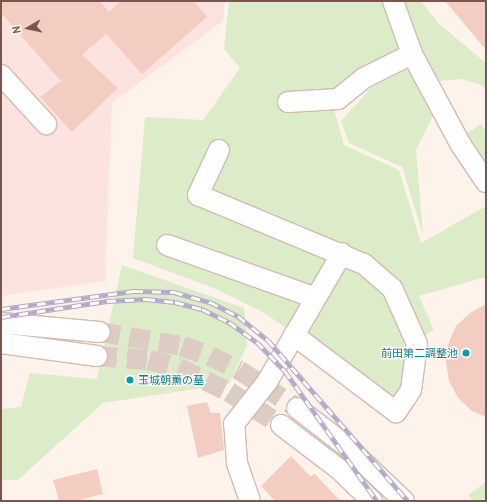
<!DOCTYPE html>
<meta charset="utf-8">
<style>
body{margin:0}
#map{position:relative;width:487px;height:502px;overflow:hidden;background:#fdf3eb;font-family:"PT Sans","Noto Sans JP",sans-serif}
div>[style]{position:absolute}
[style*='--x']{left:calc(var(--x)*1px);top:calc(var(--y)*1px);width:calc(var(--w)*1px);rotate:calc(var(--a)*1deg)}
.commercial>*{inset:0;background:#fde3df}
.green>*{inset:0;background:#ddecc8}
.building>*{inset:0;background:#f3cdc2}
.minor-tunnel>*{height:20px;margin-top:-10px;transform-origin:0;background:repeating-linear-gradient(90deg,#dcccc4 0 20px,transparent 0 30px)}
.roads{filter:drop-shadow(1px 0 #d3bbb2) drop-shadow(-1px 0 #d3bbb2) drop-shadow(0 1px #d3bbb2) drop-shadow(0 -1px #d3bbb2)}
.minor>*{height:20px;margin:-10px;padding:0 10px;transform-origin:10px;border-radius:10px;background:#fff}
.rail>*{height:4.5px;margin-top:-2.25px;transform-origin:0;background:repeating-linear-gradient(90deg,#fff8f2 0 9px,#b4a8c8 0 18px);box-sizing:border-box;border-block:1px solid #b4a8c8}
.dots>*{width:11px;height:11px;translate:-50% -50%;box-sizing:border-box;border:2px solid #fff8f2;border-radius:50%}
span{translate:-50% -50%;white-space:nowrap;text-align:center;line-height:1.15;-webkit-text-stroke:3px #fff8f2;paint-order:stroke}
.culture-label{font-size:11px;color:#0d838f}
.right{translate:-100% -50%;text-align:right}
.left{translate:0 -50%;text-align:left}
.frame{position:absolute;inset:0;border:2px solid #79554d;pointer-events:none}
.north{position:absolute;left:8px;top:8px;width:40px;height:40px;-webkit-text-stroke:3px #fff8f2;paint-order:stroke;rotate:261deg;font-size:11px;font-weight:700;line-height:16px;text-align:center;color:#79554d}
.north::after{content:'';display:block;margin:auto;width:14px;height:18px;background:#79554d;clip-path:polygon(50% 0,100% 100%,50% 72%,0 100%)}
</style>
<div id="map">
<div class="commercial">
<i style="clip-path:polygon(1px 1px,225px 1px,223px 21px,112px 103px,105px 281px,1px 296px)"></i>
</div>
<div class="green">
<i style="clip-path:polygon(229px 1px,386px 1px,402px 50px,329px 91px,344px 145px,399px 170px,421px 243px,486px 206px,486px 277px,419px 296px,434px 330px,406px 345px,403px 395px,392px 402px,263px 312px,216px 289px,133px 258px,145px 117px,203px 120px,240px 68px,224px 49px)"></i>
<i style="clip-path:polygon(402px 1px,421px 1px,438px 23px,486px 63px,486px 89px,479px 84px,461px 79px,440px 81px,421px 48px)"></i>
<i style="clip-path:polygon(412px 67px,434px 114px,416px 150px,423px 234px,402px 167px,349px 143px,341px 121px,371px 88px)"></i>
<i style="clip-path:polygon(481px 124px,486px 131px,486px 171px,462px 137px)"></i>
<i style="clip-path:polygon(122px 265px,244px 308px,247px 345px,229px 384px,103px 403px,18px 480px,1px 480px,1px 409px,21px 407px,30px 373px,97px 379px)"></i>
<i style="clip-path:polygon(486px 482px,486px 501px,474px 501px,468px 495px)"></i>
</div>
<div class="building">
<i style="clip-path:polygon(1px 1px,100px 1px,109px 12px,121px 1px,194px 1px,207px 17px,142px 74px,106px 34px,82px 55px,118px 88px,72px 132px,40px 97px,61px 81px,1px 13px)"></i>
<i style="clip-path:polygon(445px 1px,486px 1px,486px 50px)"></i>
<i style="clip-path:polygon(486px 304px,486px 417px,472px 411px,458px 398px,449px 381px,446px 362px,448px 344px,456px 326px,470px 313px)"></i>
<i style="clip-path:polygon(207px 402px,211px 413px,220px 413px,224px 450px,198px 458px,187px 406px)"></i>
<i style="clip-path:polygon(291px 456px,310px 476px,315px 474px,340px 501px,275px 501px,261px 486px)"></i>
<i style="clip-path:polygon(97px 469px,103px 494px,75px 501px,59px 501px,53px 480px)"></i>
</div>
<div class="minor-tunnel">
<i style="--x:100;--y:332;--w:83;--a:9.7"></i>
<i style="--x:182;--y:346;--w:30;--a:20"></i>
<i style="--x:210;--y:356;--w:32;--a:26"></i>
<i style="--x:239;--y:370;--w:69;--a:33.2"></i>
<i style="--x:97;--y:356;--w:52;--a:4.4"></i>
<i style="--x:149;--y:360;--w:31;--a:15"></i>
<i style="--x:179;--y:368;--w:55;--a:25.6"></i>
<i style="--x:229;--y:392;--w:62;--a:32.4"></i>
</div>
<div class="roads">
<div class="minor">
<i style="--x:393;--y:1;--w:56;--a:70.3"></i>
<i style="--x:412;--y:54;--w:103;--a:61.7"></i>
<i style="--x:461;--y:145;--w:45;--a:56"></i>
<i style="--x:1;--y:75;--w:67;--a:47.4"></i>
<i style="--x:288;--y:102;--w:50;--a:-3.4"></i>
<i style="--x:338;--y:99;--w:33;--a:-39"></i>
<i style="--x:364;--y:78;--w:54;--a:-26.6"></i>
<i style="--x:219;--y:150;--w:50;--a:115"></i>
<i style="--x:198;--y:195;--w:180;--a:22.6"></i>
<i style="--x:364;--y:264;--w:37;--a:41"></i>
<i style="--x:392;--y:288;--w:61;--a:65.9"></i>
<i style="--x:417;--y:344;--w:46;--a:97.4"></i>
<i style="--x:411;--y:390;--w:27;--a:124"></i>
<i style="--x:396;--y:412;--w:128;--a:-143"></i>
<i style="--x:167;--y:245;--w:158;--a:19.6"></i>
<i style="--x:1;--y:323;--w:99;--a:5.2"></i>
<i style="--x:1;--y:343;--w:97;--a:7.7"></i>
<i style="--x:297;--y:408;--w:61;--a:37.6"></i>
<i style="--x:345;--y:445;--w:81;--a:43.5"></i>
<i style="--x:281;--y:425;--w:74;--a:37.3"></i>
<i style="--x:340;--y:470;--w:45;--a:44.1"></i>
<i style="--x:250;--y:501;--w:40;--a:-108.9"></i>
<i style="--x:237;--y:463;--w:39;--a:-94"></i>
<i style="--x:234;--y:424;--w:53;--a:-51.8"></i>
<i style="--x:267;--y:382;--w:149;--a:-59.8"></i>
</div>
</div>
<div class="rail">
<i style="--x:1;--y:309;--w:134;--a:-7.7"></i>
<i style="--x:134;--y:291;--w:40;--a:1.4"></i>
<i style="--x:174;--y:292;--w:37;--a:16"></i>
<i style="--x:210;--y:302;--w:31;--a:27"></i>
<i style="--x:238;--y:316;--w:38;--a:39"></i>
<i style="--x:268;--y:340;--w:213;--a:49"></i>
<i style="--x:1;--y:317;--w:107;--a:-8.6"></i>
<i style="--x:107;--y:301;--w:39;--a:-3"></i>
<i style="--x:146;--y:299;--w:29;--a:6"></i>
<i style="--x:175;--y:302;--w:28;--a:15"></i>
<i style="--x:202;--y:309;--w:30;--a:26"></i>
<i style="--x:229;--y:322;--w:34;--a:36"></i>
<i style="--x:257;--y:342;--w:40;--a:46"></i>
<i style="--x:285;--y:371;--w:159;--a:54.7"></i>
</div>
<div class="dots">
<i style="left:466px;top:353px;background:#0f9aa8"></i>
<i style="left:130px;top:380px;background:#0f9aa8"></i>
</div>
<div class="culture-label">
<span class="right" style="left:458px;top:353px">前田第二調整池</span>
<span class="left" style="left:138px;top:380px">玉城朝薫の墓</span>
</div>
<div class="frame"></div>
<div class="north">N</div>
</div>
